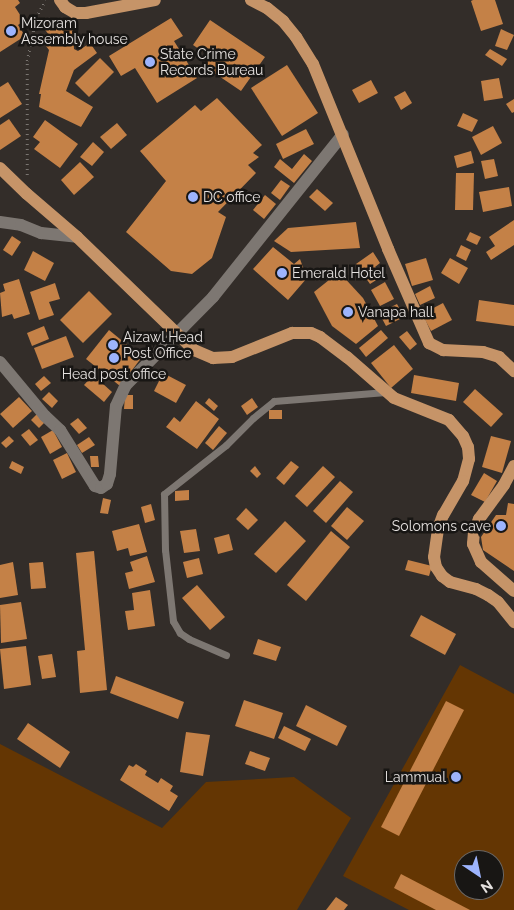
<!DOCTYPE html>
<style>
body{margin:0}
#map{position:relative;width:514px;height:910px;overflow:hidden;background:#332d29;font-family:Raleway,sans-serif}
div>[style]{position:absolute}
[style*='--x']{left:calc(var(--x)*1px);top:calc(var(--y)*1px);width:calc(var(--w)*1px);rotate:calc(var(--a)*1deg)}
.green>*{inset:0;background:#643603}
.building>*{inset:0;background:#c48147}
.path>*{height:2.5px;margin-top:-1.25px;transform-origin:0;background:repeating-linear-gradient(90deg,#797470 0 1px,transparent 0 5px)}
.lane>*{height:7px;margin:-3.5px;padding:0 3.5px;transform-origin:3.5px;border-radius:3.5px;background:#7d7772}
.street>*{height:12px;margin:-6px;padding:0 6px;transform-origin:6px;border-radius:6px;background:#7d7772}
.primary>*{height:12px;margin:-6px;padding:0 6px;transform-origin:6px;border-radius:6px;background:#c69468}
.dots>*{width:14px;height:14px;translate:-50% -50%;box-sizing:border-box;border:2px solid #181614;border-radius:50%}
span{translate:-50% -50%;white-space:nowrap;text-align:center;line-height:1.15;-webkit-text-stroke:5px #181614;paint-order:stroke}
.poi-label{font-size:14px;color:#e5e1df}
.left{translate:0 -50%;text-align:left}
.right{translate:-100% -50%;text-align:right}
.north{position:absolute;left:454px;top:850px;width:50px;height:50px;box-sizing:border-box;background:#181614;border:1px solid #6a6765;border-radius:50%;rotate:146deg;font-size:14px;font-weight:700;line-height:20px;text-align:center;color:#e5e1df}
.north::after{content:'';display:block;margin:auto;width:18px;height:22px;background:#9db4fd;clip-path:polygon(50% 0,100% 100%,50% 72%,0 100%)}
</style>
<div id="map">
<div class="green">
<i style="clip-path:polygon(evenodd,460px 665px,514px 694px,514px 910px,409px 910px,343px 876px,460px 665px,464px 860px,494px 860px,494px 890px,464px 890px,464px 860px)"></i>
<i style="clip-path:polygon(0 744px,162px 828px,206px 782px,294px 777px,351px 818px,297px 910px,0 910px)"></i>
</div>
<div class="building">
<i style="clip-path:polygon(0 0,18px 0,20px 3px,15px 7px,24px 21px,18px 25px,25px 36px,0 52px)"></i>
<i style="clip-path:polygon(473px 0,495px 0,503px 24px,481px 31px,471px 1px)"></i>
<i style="clip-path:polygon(54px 18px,60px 27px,73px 30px,74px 49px,78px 51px,90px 43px,97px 53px,74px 70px,66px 91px,93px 107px,81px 127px,39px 107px,41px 94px,39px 94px,49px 50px,42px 41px,49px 35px,43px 27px)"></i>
<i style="clip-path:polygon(171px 18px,183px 36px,174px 41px,197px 78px,157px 103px,135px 68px,121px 76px,109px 56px)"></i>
<i style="clip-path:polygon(210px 20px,265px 57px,241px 91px,204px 66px,211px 57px,193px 45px)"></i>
<i style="clip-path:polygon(501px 29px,514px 35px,507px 50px,495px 46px)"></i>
<i style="clip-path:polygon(490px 49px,507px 59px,502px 66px,485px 55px)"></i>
<i style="clip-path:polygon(100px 58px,114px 72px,89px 97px,75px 83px)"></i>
<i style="clip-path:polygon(287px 65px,318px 113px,282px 136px,251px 88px)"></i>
<i style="clip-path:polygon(499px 78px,503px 98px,484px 101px,481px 81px)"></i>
<i style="clip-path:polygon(371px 80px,378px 93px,359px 103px,352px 90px)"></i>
<i style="clip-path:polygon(8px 82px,22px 104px,0 118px,0 87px)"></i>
<i style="clip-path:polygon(405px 91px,412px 103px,401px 110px,394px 97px)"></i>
<i style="clip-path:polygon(217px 98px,262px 145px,253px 153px,259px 157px,248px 165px,256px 173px,218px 212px,226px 217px,212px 258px,192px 274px,171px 271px,126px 232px,166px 181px,140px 151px,195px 105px,201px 111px)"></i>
<i style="clip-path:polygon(514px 99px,514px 112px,512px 113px,506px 104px)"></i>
<i style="clip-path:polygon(463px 113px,478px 120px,472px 132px,457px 126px)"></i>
<i style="clip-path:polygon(9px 119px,21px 136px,0 150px,0 125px)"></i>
<i style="clip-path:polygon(45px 120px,78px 144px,60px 168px,34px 149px,40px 142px,33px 137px)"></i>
<i style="clip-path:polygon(117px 123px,127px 135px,111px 149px,100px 137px)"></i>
<i style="clip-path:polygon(493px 126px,502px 143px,481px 155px,472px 137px)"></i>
<i style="clip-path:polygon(306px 129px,314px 144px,283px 159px,276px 144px)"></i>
<i style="clip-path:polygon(93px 142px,104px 152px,92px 166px,80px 157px)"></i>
<i style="clip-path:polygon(471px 151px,474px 163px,457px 168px,454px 156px)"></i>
<i style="clip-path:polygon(304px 154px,312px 161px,294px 183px,274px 167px,280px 159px,292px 169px)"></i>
<i style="clip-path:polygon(494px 159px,498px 176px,485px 179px,481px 161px)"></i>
<i style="clip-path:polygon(80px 162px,94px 177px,74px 195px,61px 180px)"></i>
<i style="clip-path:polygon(456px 173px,474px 173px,473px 210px,455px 210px)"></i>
<i style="clip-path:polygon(281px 180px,290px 186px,280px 200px,271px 193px)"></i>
<i style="clip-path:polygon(509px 187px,512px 206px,483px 212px,479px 192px)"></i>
<i style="clip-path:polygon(317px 189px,333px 203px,325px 211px,309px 197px)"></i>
<i style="clip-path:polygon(265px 195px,276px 204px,264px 219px,253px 210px)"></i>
<i style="clip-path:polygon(514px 220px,514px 245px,491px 260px,486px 252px,495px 246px,489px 237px)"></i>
<i style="clip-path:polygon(356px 222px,360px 248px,291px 252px,274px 241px,288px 228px)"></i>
<i style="clip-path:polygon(470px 232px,481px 237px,477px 245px,466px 240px)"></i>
<i style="clip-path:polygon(12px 236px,21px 242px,12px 256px,3px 250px)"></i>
<i style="clip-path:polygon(461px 245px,471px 250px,466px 261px,456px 256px)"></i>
<i style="clip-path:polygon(273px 247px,294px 264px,300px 259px,307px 278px,288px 300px,253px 269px)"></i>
<i style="clip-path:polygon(33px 251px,54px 263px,45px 281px,24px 270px)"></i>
<i style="clip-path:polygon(373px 252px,380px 263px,375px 267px,381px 277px,370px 284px,356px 264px)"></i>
<i style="clip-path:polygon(426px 258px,433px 280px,412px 286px,405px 264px)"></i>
<i style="clip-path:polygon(450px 258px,468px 268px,459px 284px,441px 273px)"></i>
<i style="clip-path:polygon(339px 272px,363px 298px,378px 326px,356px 344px,332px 326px,314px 292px)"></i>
<i style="clip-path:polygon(19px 279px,30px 314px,14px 319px,12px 314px,2px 317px,0 293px,5px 291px,3px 284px)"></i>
<i style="clip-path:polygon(385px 282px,394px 299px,380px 306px,371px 290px)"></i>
<i style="clip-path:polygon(55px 283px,60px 299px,49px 302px,54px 315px,39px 320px,30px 292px)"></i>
<i style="clip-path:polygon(430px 286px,435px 298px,420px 305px,415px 294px)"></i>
<i style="clip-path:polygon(89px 291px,112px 314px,83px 343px,60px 320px)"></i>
<i style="clip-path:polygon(479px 300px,514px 305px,514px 326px,476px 321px)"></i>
<i style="clip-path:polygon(443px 303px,452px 320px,431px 331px,422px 314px)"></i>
<i style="clip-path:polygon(397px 304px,404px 317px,386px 326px,379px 313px)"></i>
<i style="clip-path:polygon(44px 326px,49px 339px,32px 346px,27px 333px)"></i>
<i style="clip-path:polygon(109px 330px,142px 357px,120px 386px,86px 359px)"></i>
<i style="clip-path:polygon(381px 330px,388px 338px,366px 357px,359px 348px)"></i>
<i style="clip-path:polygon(407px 331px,417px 344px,410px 350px,399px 337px)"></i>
<i style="clip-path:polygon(66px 336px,74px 357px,42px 369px,34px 348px)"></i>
<i style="clip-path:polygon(394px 345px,413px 369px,391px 388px,371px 363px)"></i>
<i style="clip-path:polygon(163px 373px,186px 385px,176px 403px,154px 391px)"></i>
<i style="clip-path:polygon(93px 375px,112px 392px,104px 402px,84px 385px)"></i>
<i style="clip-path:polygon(414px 375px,459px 383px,456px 401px,411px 393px)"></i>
<i style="clip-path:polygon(44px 376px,51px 383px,41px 391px,35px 384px)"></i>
<i style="clip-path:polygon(475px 389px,503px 414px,491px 427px,463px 402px)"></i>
<i style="clip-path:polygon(49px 392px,58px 401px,52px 408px,42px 399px)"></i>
<i style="clip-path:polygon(125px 395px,133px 395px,133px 409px,124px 409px)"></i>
<i style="clip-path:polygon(19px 397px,32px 411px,13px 428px,0 414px)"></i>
<i style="clip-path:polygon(209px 398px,218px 406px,214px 411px,205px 403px)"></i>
<i style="clip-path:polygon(252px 398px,258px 407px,247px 415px,241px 406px)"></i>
<i style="clip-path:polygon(196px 401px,219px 419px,197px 449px,166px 427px,174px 417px,180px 422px)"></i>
<i style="clip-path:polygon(269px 410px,282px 410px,282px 419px,269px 419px)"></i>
<i style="clip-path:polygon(37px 414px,45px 422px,39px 428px,31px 420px)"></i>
<i style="clip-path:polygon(78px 418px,87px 428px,79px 434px,70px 424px)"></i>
<i style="clip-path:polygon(219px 426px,227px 433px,213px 450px,205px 443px)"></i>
<i style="clip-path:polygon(29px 429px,38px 440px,30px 446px,21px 435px)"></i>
<i style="clip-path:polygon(53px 430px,62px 447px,50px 454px,41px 437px)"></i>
<i style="clip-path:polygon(9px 436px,14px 441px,6px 448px,1px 443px)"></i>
<i style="clip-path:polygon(491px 436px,511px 441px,502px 473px,482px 467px)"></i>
<i style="clip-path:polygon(89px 437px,95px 445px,82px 453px,77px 445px)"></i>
<i style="clip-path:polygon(67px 453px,76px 472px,62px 479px,53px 460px)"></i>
<i style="clip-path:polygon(90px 456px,98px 456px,99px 467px,91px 467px)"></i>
<i style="clip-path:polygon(12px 461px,24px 467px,21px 474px,9px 468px)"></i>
<i style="clip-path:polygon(291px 461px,299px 467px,284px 485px,276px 478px)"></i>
<i style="clip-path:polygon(255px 466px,261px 474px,257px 478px,250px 471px)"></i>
<i style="clip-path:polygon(323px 466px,335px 477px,307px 507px,295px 496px)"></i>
<i style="clip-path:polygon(484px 473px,497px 481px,485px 502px,471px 495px)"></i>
<i style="clip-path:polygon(340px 481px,353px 492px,326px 523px,313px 511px)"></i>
<i style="clip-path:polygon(189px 490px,189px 500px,175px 501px,175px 491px)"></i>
<i style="clip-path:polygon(103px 498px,111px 500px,108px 514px,100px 513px)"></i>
<i style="clip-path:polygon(508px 503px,514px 504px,514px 571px,483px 550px,481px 537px,496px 515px,506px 515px)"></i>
<i style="clip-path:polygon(151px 504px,155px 520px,145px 523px,141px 507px)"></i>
<i style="clip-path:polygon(347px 507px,364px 521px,347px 540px,331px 526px)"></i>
<i style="clip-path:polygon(246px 508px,258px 520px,248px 530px,236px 519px)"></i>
<i style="clip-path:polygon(285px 521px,306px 541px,276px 573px,254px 554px)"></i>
<i style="clip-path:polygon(139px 524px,147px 552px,130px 556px,128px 548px,117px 551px,112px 531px)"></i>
<i style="clip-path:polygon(196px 529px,200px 551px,184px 553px,180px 531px)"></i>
<i style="clip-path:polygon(331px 531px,350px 547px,306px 601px,287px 585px)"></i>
<i style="clip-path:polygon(229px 534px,233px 550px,218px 554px,214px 538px)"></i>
<i style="clip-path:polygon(94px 551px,107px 690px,80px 693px,77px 651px,85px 650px,76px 553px)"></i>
<i style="clip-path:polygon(147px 556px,155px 582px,129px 589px,125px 573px,133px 571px,130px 562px)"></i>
<i style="clip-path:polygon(199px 558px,203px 574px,187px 578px,183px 562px)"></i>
<i style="clip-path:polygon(408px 560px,432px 566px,429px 576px,405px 570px)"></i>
<i style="clip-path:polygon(13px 562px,18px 595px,0 598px,0 565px)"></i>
<i style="clip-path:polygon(43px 562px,46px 588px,31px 589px,29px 563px)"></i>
<i style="clip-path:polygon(197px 585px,225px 617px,210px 630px,182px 598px)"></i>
<i style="clip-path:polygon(150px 590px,155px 626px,128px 630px,125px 611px,134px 610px,132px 593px)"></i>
<i style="clip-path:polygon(21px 602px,27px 639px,1px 643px,0 605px)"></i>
<i style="clip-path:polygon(421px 615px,456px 634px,445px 655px,410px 636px)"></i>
<i style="clip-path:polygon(258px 639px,281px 647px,276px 661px,253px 654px)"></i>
<i style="clip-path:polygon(26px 646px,31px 685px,4px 689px,0 649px)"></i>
<i style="clip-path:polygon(52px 654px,56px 677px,42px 679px,38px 656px)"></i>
<i style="clip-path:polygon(116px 676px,184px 702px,178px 719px,110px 693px)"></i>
<i style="clip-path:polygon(244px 700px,283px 713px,274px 739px,235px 726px)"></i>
<i style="clip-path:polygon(446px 701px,464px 710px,399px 836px,381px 827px)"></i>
<i style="clip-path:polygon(306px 705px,347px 726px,337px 746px,296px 726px)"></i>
<i style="clip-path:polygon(28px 723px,70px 752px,60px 768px,17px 739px)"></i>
<i style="clip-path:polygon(284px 726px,311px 739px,305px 751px,278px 738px)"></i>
<i style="clip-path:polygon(186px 732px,210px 735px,203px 776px,180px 772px)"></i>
<i style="clip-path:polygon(250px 751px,270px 758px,265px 771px,245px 764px)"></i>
<i style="clip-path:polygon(136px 764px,147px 771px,145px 775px,158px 783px,161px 778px,173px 786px,170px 791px,178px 796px,169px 811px,120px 780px,129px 765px,133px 767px)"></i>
<i style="clip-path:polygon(401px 874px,470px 910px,436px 910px,394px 888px)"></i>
<i style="clip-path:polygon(336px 897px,348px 905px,344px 910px,326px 910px)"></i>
</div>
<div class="path">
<i style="--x:27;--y:175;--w:114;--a:-90"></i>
<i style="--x:27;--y:61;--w:44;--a:-78.2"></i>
<i style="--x:36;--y:18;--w:20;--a:-63"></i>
</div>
<div class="lane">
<i style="--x:226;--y:655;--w:40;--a:-156.6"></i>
<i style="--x:189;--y:639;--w:11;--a:-146"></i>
<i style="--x:180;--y:633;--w:14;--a:-120"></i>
<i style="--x:173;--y:621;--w:71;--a:-96.4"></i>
<i style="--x:165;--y:550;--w:56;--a:-91"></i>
<i style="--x:164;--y:494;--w:79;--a:-38.3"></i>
<i style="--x:226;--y:445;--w:38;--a:-45"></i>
<i style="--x:253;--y:418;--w:27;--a:-39"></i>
<i style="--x:274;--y:401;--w:112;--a:-4.6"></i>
</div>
<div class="street">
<i style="--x:0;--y:222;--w:21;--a:8"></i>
<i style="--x:21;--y:225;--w:22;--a:22"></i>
<i style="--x:41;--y:233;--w:36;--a:6"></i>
<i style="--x:0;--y:362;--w:70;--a:50.2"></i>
<i style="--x:45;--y:416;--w:21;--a:43"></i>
<i style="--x:60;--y:430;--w:66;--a:58"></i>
<i style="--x:95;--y:486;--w:6;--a:18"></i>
<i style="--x:101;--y:488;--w:7;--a:-34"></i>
<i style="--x:107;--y:484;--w:10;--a:-73"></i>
<i style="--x:110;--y:474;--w:68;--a:-85"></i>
<i style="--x:116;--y:406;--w:23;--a:-65"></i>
<i style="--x:126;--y:385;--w:124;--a:-45.3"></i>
<i style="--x:213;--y:297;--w:208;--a:-51.4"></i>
</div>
<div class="primary">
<i style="--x:60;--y:0;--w:9;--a:54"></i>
<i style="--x:65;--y:7;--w:12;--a:31"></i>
<i style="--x:75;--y:13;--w:11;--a:0"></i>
<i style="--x:86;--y:13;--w:70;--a:-10.7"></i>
<i style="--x:251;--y:0;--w:18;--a:27"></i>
<i style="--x:267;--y:8;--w:21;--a:39"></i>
<i style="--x:283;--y:21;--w:21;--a:51"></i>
<i style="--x:296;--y:37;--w:32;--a:58"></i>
<i style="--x:313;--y:64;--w:200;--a:67.9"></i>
<i style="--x:388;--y:249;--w:103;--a:66.4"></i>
<i style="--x:429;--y:343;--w:16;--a:27"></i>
<i style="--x:443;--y:350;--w:40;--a:2.9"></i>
<i style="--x:483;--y:352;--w:17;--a:17"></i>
<i style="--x:499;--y:357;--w:21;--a:43"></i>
<i style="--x:0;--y:168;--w:37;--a:44"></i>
<i style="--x:27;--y:194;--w:66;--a:40.7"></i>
<i style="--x:77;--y:237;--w:163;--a:44"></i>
<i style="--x:194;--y:350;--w:21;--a:23"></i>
<i style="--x:213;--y:358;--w:19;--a:-3"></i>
<i style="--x:232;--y:357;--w:65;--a:-21.8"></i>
<i style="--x:292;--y:333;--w:19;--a:0"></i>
<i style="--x:311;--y:333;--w:10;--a:24"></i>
<i style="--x:320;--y:337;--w:34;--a:37"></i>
<i style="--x:347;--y:357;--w:62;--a:41.1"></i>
<i style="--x:394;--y:398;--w:59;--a:21.8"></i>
<i style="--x:449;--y:420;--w:21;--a:49"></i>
<i style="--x:463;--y:436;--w:12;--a:66"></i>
<i style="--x:468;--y:447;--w:12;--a:85"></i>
<i style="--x:469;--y:459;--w:23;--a:105"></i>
<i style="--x:463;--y:481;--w:39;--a:120"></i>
<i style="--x:443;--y:515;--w:15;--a:110"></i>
<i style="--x:438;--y:529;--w:28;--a:98"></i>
<i style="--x:434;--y:557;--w:10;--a:79"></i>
<i style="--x:436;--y:567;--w:11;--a:56"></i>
<i style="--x:442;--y:576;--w:10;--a:37"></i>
<i style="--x:450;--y:582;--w:27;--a:15"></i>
<i style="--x:476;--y:589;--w:13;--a:27"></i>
<i style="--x:488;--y:595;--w:12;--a:35"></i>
<i style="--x:498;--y:602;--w:26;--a:51"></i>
<i style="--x:514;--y:466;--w:21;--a:118"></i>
<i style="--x:504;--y:485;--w:42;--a:126.3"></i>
<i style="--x:479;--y:519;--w:14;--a:111"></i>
<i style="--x:474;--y:532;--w:12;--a:95"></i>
<i style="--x:473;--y:544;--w:20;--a:66"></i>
<i style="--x:481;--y:562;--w:44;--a:41.3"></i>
</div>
<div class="dots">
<i style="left:11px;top:31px;background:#9db4fd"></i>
<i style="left:150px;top:62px;background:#9db4fd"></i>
<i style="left:193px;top:197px;background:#9db4fd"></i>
<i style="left:282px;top:273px;background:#9db4fd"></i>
<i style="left:348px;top:312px;background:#9db4fd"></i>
<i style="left:113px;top:345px;background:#9db4fd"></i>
<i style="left:114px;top:358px;background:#9db4fd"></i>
<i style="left:501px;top:526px;background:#9db4fd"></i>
<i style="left:456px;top:777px;background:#9db4fd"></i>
</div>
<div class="poi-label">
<span class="left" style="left:21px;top:31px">Mizoram<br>Assembly house</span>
<span class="left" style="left:160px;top:62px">State Crime<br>Records Bureau</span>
<span class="left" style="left:203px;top:197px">DC office</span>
<span class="left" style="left:292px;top:273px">Emerald Hotel</span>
<span class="left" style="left:358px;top:312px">Vanapa hall</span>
<span class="left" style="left:123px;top:345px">Aizawl Head<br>Post Office</span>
<span style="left:114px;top:374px">Head post office</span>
<span class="right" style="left:491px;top:526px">Solomons cave</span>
<span class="right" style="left:446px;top:777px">Lammual</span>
</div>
<div class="north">N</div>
</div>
